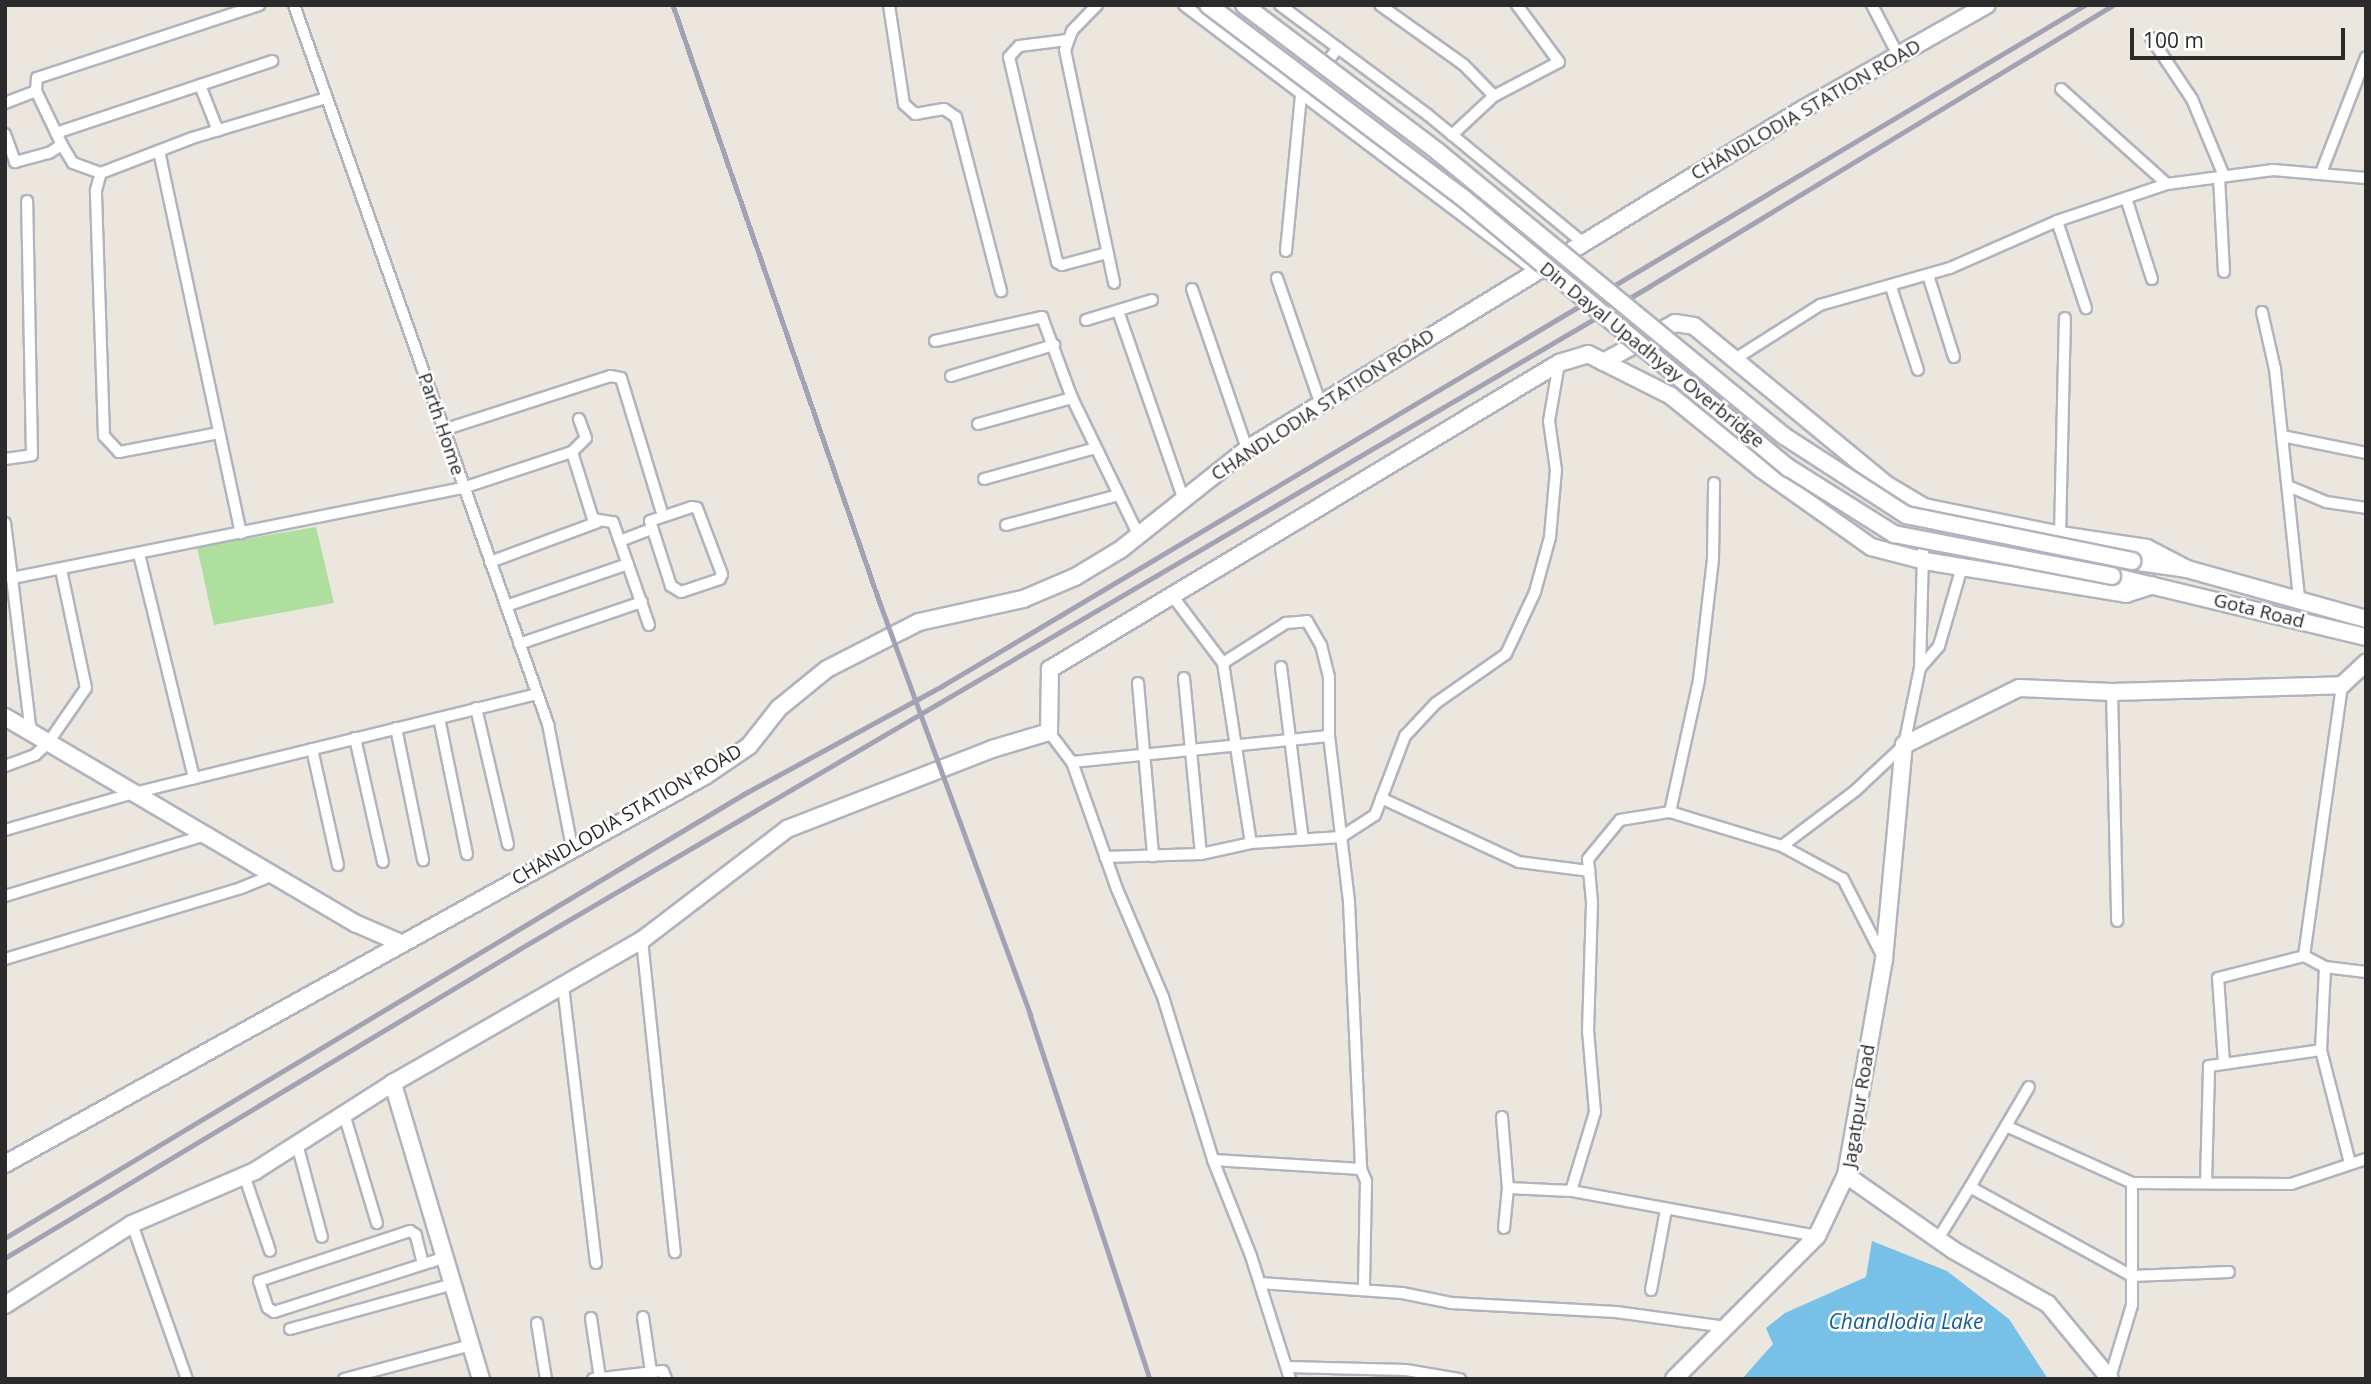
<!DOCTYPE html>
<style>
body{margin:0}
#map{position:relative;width:2371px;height:1384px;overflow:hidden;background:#ece7de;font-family:"Open Sans",sans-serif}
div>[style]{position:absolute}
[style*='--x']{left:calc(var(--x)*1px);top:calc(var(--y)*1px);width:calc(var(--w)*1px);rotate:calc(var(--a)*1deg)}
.green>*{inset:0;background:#aedf9e}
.water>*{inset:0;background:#77c0e8}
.roads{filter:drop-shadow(2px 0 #b1b3be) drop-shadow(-2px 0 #b1b3be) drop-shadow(0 2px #b1b3be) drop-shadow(0 -2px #b1b3be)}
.street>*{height:10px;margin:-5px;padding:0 5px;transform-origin:5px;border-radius:5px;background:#fff}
.secondary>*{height:16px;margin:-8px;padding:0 8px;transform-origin:8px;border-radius:8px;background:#fff}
.rail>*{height:4.5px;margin:-2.25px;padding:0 2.25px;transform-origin:2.25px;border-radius:2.25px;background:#a1a2b4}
.bridges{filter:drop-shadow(2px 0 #b1b3be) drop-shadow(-2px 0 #b1b3be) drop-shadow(0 2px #b1b3be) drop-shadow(0 -2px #b1b3be)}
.secondary-bridge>*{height:16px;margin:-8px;padding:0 8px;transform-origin:8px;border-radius:8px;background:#fff}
span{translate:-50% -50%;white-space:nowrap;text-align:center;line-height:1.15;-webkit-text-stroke:5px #fff;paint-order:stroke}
.street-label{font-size:19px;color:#2b2b2b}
.water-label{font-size:21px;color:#155e95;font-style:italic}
.frame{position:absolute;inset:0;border:7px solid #2b2b2b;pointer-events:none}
.scale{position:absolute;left:2130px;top:28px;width:215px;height:32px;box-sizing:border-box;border:4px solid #2b2b2b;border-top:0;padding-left:9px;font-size:21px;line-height:24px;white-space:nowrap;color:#2b2b2b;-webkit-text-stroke:5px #fff;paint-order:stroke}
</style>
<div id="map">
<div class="green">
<i style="clip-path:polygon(316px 527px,334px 603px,214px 625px,197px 547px)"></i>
</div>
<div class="water">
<i style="clip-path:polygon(1872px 1241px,1947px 1271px,2009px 1319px,2048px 1379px,1742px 1379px,1773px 1344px,1766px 1328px,1785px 1313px,1866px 1277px)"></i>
</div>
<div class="roads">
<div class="street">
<i style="--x:294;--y:5;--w:763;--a:70.54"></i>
<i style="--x:548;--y:724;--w:125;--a:79"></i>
<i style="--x:889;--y:5;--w:100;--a:81.4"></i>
<i style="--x:904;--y:104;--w:15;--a:42"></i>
<i style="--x:915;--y:114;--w:29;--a:-10"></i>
<i style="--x:944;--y:109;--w:14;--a:34"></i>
<i style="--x:956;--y:117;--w:180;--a:75.5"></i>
<i style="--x:1097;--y:5;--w:36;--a:134"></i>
<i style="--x:1072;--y:31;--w:20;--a:110"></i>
<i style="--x:1065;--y:50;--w:238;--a:78.1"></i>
<i style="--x:1184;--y:5;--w:440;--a:37.1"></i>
<i style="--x:1280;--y:5;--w:184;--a:36.6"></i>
<i style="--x:1428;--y:115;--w:200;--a:39.5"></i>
<i style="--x:1380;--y:5;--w:103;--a:35.5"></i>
<i style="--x:1464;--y:65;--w:43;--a:45.9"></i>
<i style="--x:1872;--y:5;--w:56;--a:62.5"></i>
<i style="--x:2151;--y:38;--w:73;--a:56.1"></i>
<i style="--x:2192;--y:99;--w:83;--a:67.4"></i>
<i style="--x:1067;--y:40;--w:48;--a:172.9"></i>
<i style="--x:1019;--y:46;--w:15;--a:132"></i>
<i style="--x:1009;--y:57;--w:211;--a:76.8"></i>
<i style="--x:1057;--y:262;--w:6;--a:31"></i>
<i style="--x:1062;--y:265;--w:47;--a:-14.9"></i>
<i style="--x:200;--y:85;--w:49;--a:68.6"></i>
<i style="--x:2061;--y:89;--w:142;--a:41.9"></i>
<i style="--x:5;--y:103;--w:33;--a:-21"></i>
<i style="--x:56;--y:133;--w:228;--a:-18.4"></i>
<i style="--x:5;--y:134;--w:30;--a:70"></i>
<i style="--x:15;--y:162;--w:35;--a:-15"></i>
<i style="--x:49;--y:153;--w:15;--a:-32"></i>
<i style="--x:62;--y:145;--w:60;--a:-115.7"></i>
<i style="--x:36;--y:91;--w:13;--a:-86"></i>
<i style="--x:37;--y:78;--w:234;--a:-18.2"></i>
<i style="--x:1452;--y:135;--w:57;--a:-42.9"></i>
<i style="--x:1494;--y:96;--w:73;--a:-27.6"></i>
<i style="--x:1559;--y:62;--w:71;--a:-126.4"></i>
<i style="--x:62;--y:145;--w:21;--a:59"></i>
<i style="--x:73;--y:163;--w:30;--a:20"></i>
<i style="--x:159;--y:151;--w:391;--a:77.9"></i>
<i style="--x:2321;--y:173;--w:124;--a:-68.8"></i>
<i style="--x:2219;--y:177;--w:95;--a:87"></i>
<i style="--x:2126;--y:198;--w:85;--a:72.2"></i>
<i style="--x:2057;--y:221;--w:92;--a:71.6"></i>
<i style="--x:1286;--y:251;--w:158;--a:-84.5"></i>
<i style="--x:1301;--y:94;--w:59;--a:-51.2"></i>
<i style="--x:1928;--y:275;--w:86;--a:72.4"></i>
<i style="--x:1277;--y:278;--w:134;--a:70.9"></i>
<i style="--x:1891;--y:287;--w:87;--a:72"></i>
<i style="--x:1192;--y:289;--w:169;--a:71"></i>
<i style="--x:1118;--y:311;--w:200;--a:70.8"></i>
<i style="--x:2262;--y:312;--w:58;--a:77.2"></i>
<i style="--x:2275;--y:369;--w:230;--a:84"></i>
<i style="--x:1086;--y:320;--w:69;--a:-16.9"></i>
<i style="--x:935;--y:341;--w:110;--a:-12.6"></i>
<i style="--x:1042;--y:317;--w:86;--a:69.7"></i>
<i style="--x:1072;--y:398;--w:153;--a:64.1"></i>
<i style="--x:1735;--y:359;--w:101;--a:-32.4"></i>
<i style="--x:1820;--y:305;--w:135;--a:-15.9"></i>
<i style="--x:1950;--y:268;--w:117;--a:-23.7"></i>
<i style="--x:2057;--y:221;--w:116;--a:-18.6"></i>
<i style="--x:2167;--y:184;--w:107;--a:-7.5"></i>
<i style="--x:2273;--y:170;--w:93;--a:4.9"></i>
<i style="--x:951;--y:376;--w:108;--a:-16.8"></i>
<i style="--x:579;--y:419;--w:20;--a:70"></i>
<i style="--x:586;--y:438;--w:20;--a:135"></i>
<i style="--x:572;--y:452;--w:70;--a:72.6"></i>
<i style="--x:593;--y:519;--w:20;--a:9"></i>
<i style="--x:613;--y:522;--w:109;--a:70.7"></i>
<i style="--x:978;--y:424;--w:98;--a:-15.5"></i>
<i style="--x:443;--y:430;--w:176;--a:-17.9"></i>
<i style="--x:610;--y:376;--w:11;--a:10"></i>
<i style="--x:621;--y:378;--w:138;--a:73.1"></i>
<i style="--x:219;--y:433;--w:102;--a:169.2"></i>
<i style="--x:119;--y:452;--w:22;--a:-133"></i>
<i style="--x:104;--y:436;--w:246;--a:-91.9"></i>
<i style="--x:96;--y:190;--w:18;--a:-74"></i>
<i style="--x:101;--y:173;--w:97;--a:-21"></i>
<i style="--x:192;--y:138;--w:140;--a:-16.6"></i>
<i style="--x:2282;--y:436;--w:86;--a:11.4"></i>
<i style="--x:5;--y:459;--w:27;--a:-8"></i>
<i style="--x:32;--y:455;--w:254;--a:-91.1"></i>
<i style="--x:984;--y:479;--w:116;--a:-15.5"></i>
<i style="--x:2288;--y:486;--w:41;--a:22.8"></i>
<i style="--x:2326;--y:502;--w:40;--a:8.5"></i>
<i style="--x:692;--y:507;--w:5;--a:11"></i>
<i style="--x:697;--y:508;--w:71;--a:69.3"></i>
<i style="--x:722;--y:574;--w:5;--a:112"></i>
<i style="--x:720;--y:579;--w:41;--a:161.6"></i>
<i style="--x:681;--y:592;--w:12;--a:-149"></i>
<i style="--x:671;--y:586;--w:68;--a:-107.9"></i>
<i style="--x:650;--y:521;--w:44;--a:-18.4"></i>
<i style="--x:5;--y:523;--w:55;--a:82.7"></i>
<i style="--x:1006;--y:525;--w:117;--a:-14.9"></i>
<i style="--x:2060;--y:535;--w:217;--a:-88.7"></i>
<i style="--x:620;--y:541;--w:33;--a:-21"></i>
<i style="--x:139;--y:554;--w:231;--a:76.2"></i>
<i style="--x:490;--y:562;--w:115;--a:-20.3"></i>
<i style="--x:1171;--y:594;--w:86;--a:53"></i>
<i style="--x:1223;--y:663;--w:182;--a:81.2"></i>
<i style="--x:1251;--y:843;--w:90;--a:-3.8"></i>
<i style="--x:1341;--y:837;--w:40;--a:-32.9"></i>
<i style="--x:1375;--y:815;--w:85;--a:-69.2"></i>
<i style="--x:1405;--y:736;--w:45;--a:-46.8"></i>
<i style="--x:1436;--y:703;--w:85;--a:-35"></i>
<i style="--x:1506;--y:654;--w:68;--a:-64.9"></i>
<i style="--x:1535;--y:592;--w:57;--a:-74.7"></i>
<i style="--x:1550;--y:537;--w:67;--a:-84.9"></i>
<i style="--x:1556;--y:470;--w:49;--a:-98.1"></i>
<i style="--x:1549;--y:421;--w:59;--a:-80.2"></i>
<i style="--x:506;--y:606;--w:129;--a:-19"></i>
<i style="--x:519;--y:644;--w:130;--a:-18.9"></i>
<i style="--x:1223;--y:663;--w:75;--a:-32.4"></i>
<i style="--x:1286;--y:623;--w:21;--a:-5"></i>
<i style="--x:1307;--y:621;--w:28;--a:60"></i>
<i style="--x:1321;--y:645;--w:33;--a:76"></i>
<i style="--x:1329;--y:677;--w:59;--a:90"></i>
<i style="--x:1281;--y:667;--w:174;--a:82.8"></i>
<i style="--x:1920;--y:668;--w:29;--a:-49"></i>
<i style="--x:1939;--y:646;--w:82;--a:-73.8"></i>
<i style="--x:1184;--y:678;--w:177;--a:84.5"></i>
<i style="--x:1138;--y:683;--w:174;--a:85"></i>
<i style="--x:2112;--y:692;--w:229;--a:88.7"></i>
<i style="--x:476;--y:708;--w:140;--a:76.8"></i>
<i style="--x:439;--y:718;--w:139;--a:78.4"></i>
<i style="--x:396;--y:728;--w:135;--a:78.4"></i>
<i style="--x:1049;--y:732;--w:38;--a:53"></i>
<i style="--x:1072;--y:762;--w:135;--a:70.5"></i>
<i style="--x:1117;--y:889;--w:117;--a:66.9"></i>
<i style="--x:1163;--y:997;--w:170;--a:72.9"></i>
<i style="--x:1213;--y:1160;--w:103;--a:68.4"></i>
<i style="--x:1251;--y:1256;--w:129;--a:72.4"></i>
<i style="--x:31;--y:733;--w:156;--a:-97"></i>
<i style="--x:12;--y:578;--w:460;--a:-11.3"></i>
<i style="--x:463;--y:488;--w:115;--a:-18.3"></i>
<i style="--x:355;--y:738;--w:127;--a:77.3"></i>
<i style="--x:312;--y:749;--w:119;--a:77.4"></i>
<i style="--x:1072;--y:762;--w:258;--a:-5.8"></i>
<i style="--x:1329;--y:736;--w:167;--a:83.1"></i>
<i style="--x:1349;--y:902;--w:267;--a:87.4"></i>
<i style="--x:1361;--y:1169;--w:148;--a:-176.5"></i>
<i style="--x:5;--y:766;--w:32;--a:-20"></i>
<i style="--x:35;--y:755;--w:18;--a:-43"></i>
<i style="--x:48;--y:743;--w:67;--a:-55.4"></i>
<i style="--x:86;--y:688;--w:122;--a:-101.9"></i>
<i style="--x:1381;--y:798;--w:152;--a:24.9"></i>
<i style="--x:1519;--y:862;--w:71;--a:7.3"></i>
<i style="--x:1670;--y:812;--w:135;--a:-77.6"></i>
<i style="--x:1699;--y:680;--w:122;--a:-83.4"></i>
<i style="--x:1713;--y:559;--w:76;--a:-89.2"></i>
<i style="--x:5;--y:830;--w:134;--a:-16"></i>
<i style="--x:134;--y:793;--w:415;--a:-13.8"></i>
<i style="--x:1782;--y:846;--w:91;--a:-37"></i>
<i style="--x:1855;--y:791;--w:67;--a:-43.2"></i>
<i style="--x:1904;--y:745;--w:79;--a:-78.3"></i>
<i style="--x:1920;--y:668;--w:155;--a:-88.5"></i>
<i style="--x:1105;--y:857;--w:96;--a:-1.8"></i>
<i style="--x:1201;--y:854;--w:51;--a:-12.4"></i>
<i style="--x:5;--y:896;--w:210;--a:-16.9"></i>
<i style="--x:642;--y:940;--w:314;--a:84"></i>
<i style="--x:5;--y:959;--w:246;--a:-16.7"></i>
<i style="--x:241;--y:888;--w:35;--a:-22"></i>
<i style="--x:2325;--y:967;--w:41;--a:7"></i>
<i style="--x:563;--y:986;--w:279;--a:83.2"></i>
<i style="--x:2321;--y:1050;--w:83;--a:-87.2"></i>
<i style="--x:2325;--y:967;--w:24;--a:-152"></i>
<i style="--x:2304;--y:956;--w:274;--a:-82"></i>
<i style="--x:2224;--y:1063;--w:85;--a:-94"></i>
<i style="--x:2218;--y:978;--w:89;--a:-14.3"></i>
<i style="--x:344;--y:1114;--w:114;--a:73.2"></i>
<i style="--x:1502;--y:1117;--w:71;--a:85.2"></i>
<i style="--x:1508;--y:1188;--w:63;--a:2.7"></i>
<i style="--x:2006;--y:1126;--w:138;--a:24.3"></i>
<i style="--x:297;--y:1144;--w:96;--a:75"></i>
<i style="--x:1361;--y:1169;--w:13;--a:67"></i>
<i style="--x:1366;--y:1181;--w:109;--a:91.1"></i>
<i style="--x:244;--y:1175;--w:80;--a:71.1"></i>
<i style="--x:2206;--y:1183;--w:117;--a:-88.5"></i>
<i style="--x:2209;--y:1066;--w:113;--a:-8.1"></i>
<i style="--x:2321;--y:1050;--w:117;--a:75.6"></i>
<i style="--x:1970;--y:1187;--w:116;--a:-59.5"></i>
<i style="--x:132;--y:1224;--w:164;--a:70.5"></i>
<i style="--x:1504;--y:1228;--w:40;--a:-84.3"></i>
<i style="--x:1817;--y:1236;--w:250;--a:-169.6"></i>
<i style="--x:1571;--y:1191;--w:83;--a:-73.1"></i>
<i style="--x:1595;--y:1112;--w:81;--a:-94.9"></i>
<i style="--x:1588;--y:1031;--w:129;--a:-88.2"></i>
<i style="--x:1592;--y:902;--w:43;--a:-95.3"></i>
<i style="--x:1588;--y:859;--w:50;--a:-50.6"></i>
<i style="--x:1620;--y:820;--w:51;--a:-9.1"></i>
<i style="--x:1670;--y:812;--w:117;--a:16.9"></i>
<i style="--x:1782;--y:846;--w:69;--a:28.4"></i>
<i style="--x:1843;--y:879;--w:88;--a:62.9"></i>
<i style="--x:1938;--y:1239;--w:61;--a:-58.4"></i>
<i style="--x:1970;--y:1187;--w:185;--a:28.8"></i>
<i style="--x:2132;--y:1276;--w:97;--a:-2.4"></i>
<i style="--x:423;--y:1264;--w:30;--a:-104"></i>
<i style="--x:416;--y:1235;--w:7;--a:-146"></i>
<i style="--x:410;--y:1231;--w:159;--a:161.7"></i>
<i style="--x:259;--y:1281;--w:28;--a:72"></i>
<i style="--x:268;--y:1308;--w:7;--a:34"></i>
<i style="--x:274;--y:1312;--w:165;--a:-17.7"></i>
<i style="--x:431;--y:1262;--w:15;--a:-20"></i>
<i style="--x:1260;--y:1283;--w:142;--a:4"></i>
<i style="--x:1402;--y:1293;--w:50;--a:11.5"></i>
<i style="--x:1451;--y:1303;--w:165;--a:3.1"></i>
<i style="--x:1616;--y:1312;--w:111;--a:7.8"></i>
<i style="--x:1651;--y:1290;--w:81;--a:-79.4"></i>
<i style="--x:643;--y:1317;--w:56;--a:81.7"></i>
<i style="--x:591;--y:1318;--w:61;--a:81.5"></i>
<i style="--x:537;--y:1323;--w:57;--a:80.9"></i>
<i style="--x:290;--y:1329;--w:169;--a:-15.4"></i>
<i style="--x:1287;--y:1367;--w:119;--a:1.4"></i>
<i style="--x:1406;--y:1370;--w:55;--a:9.5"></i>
<i style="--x:2110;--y:1378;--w:76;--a:-73.2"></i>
<i style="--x:2132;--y:1305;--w:122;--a:-90"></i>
<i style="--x:2132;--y:1183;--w:159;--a:0.4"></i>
<i style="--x:2291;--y:1184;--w:79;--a:-18.4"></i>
<i style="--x:344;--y:1379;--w:131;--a:-15"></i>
<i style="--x:593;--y:1379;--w:70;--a:-6.5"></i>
<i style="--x:663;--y:1371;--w:9;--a:69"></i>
</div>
<div class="secondary">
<i style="--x:1603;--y:362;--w:82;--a:-28.4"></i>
<i style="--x:1675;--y:323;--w:19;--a:9"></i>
<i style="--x:1694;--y:326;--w:250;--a:39.5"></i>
<i style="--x:1887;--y:485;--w:43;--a:30.7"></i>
<i style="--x:1924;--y:507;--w:139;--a:11.6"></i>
<i style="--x:2060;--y:535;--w:88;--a:8.5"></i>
<i style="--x:2147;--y:548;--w:45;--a:27.7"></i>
<i style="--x:2132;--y:561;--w:56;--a:8.3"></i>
<i style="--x:2187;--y:569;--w:186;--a:15.6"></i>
<i style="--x:2112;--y:576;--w:261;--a:13.5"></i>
<i style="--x:5;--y:717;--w:408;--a:30.5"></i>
<i style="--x:357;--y:924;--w:48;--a:23.4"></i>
<i style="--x:5;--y:1164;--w:800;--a:-29"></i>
<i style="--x:705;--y:776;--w:53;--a:-34.3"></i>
<i style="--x:749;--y:746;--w:48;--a:-51.7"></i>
<i style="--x:779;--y:708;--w:62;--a:-39.1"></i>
<i style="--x:827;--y:669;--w:103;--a:-27.1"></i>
<i style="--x:919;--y:622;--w:107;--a:-12.5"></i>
<i style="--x:1023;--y:599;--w:56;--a:-22.9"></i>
<i style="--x:1075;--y:577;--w:52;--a:-31"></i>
<i style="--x:1120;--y:550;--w:162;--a:-38.5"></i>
<i style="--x:1247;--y:449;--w:652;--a:-31.45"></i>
<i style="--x:1803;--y:109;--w:211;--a:-29.5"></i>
<i style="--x:1846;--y:1175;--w:131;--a:35"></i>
<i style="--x:1953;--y:1250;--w:109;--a:29.6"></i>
<i style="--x:2048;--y:1304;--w:97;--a:50.4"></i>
<i style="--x:5;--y:1305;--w:151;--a:-32.5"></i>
<i style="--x:132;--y:1224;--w:134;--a:-23.3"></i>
<i style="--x:255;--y:1171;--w:164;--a:-32.5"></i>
<i style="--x:481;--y:1379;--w:309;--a:-106.6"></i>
<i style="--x:393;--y:1083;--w:287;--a:-29.9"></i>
<i style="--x:642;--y:940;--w:183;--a:-37.4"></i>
<i style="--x:787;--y:829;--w:220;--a:-21.3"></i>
<i style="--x:992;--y:749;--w:59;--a:-16.6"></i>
<i style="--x:1049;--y:732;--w:63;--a:-89.1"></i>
<i style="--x:1050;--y:669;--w:594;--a:-31.01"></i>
<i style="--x:1559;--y:363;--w:30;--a:-17"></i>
<i style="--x:1588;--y:354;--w:93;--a:26.8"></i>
<i style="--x:1671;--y:396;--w:116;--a:39"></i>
<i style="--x:1761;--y:469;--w:135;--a:35.3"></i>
<i style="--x:1871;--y:547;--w:56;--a:14.5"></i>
<i style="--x:1925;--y:561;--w:204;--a:9.3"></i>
<i style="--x:2126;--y:594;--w:28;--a:-18"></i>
<i style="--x:1674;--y:1379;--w:202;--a:-45"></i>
<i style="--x:1817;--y:1236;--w:68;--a:-64.6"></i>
<i style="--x:1846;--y:1175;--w:219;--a:-80"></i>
<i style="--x:1884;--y:959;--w:215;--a:-84.7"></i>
<i style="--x:1904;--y:745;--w:128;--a:-26.4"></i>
<i style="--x:2019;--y:688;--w:93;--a:2.5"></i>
<i style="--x:2112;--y:692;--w:230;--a:-1.7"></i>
<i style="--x:2342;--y:685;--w:33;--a:-43"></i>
</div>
</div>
<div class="rail">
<i style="--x:673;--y:5;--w:633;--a:70.91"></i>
<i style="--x:880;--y:603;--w:438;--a:69.9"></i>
<i style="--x:1030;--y:1014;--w:384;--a:71.8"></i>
<i style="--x:5;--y:1238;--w:862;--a:-31"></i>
<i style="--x:744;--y:794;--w:226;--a:-28.6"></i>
<i style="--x:942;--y:686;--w:1330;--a:-30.79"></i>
<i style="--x:5;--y:1258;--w:598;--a:-30.98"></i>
<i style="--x:518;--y:950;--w:1312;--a:-30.39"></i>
<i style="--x:1650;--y:286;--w:542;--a:-31.25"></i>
</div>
<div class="bridges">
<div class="secondary-bridge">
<i style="--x:1208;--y:5;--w:318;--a:37.1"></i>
<i style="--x:1462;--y:197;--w:425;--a:39.7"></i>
<i style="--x:1789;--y:468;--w:124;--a:32.2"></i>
<i style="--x:1894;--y:534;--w:222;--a:10.9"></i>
<i style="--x:1244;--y:5;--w:242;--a:37.1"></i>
<i style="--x:1437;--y:151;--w:449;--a:39.4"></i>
<i style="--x:1784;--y:436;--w:145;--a:32.9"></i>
<i style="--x:1906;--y:515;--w:231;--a:11.5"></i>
</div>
</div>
<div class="street-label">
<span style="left:1806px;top:110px;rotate:-30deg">CHANDLODIA STATION ROAD</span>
<span style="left:1652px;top:355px;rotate:39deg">Din Dayal Upadhyay Overbridge</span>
<span style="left:1323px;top:405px;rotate:-33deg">CHANDLODIA STATION ROAD</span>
<span style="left:441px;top:424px;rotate:71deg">Parth Home</span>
<span style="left:2259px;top:611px;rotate:14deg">Gota Road</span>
<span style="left:627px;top:815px;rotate:-30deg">CHANDLODIA STATION ROAD</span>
<span style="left:1859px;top:1106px;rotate:-81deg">Jagatpur Road</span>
</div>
<div class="water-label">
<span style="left:1906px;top:1321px">Chandlodia Lake</span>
</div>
<div class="frame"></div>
<div class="scale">100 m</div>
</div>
